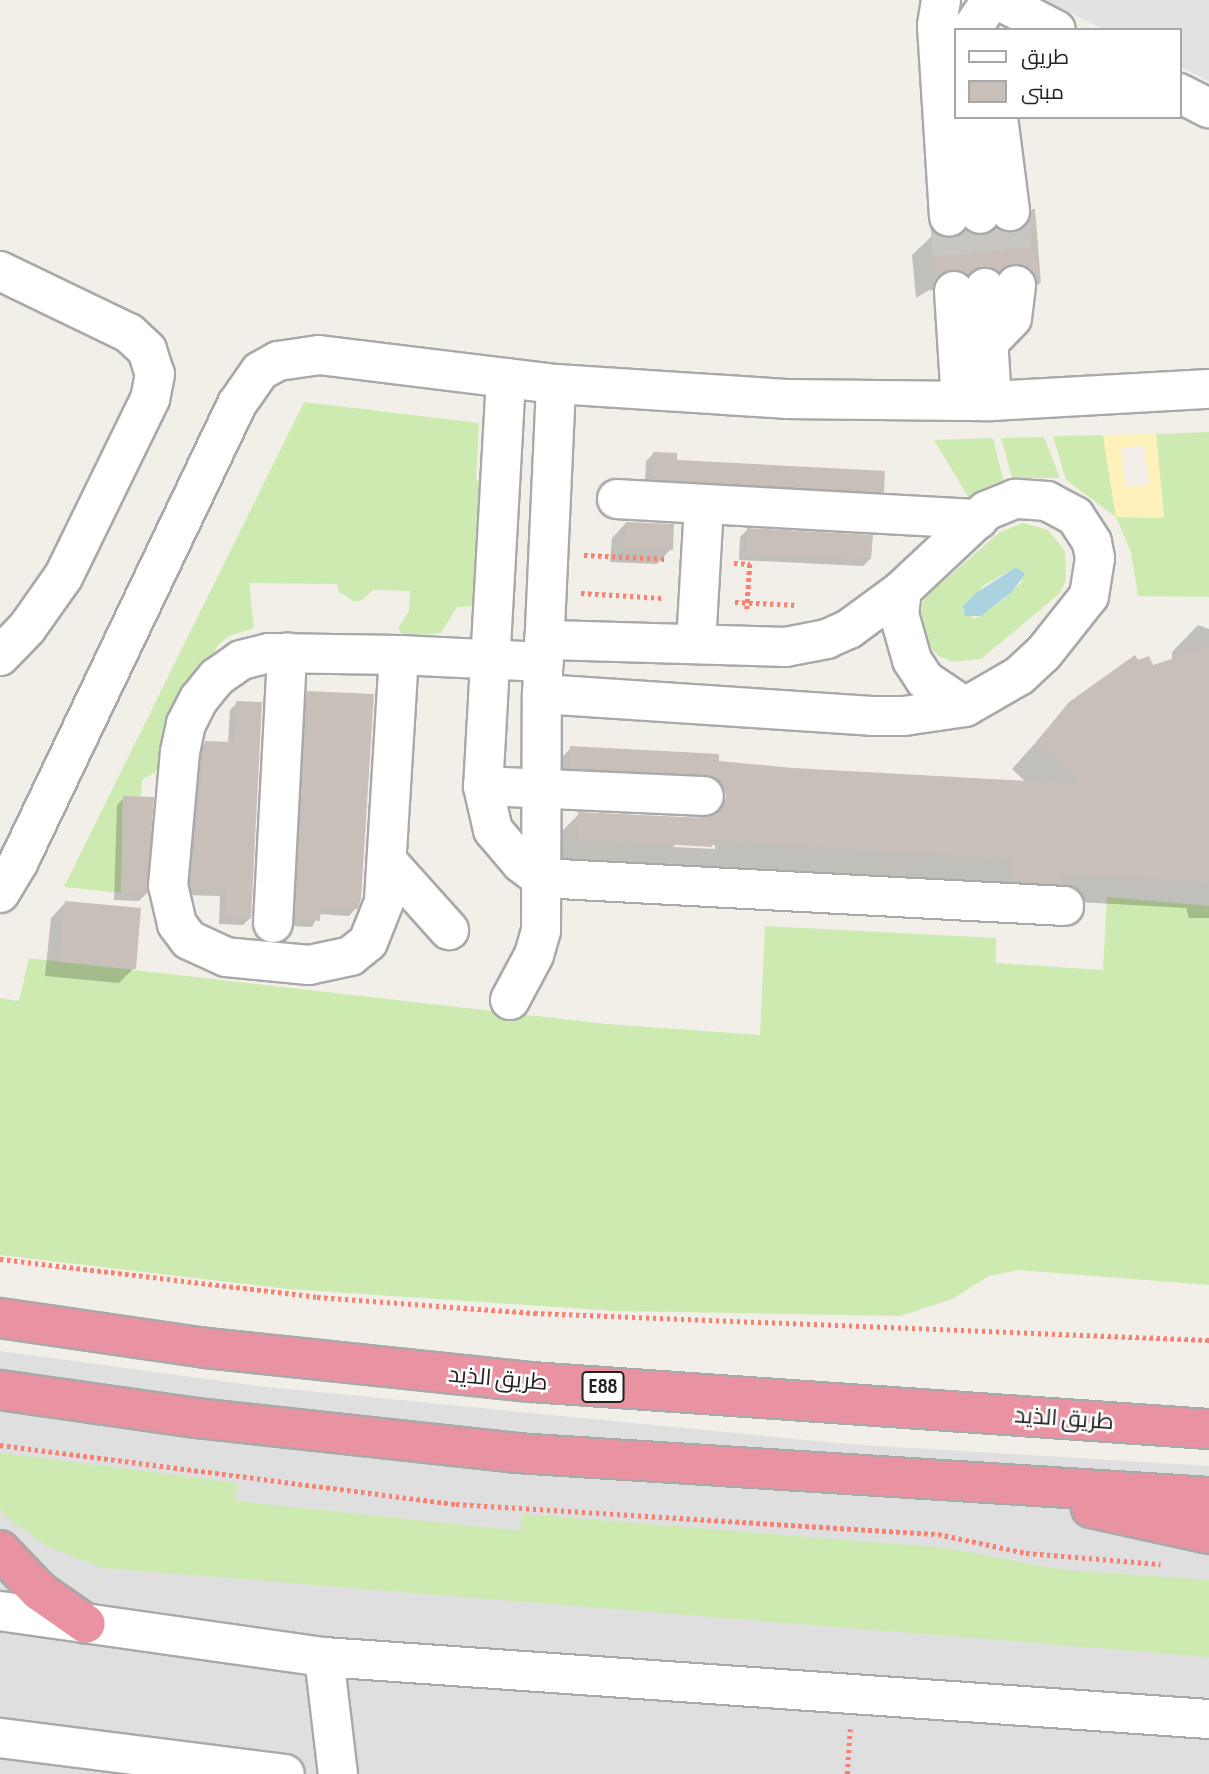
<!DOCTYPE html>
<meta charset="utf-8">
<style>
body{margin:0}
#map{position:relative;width:1209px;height:1774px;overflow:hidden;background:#f2efe9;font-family:"Sofia Sans Condensed",Cairo,sans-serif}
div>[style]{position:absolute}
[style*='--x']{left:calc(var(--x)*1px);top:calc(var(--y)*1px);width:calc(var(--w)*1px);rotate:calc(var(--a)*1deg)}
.residential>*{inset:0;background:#e0dfdf}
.grass>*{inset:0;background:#cdebb0}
.sand>*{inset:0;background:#fff1ba}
.parking>*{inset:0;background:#e2e2e2}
.water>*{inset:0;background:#aad3df}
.shadow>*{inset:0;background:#0003}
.building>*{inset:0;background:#c7bfb8}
.minor-tunnel>*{height:38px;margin-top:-19px;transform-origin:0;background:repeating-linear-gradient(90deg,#c8c6c1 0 38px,transparent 0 57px)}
.path>*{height:4.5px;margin-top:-2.25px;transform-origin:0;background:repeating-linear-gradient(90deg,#fa8072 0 3.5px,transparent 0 7px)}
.roads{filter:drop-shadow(2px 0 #a9a9a9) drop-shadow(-2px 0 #a9a9a9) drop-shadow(0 2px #a9a9a9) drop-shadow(0 -2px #a9a9a9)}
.minor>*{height:38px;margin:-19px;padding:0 19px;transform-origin:19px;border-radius:19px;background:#fff}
.highway>*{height:38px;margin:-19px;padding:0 19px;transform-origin:19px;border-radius:19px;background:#e892a2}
span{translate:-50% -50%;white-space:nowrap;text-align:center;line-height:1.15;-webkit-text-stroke:5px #fff;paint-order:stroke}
.shield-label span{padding:2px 5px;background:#fff;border:2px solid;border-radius:5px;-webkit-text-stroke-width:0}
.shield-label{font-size:21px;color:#222;font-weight:700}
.street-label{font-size:23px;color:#222}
.legend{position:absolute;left:954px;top:28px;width:228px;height:91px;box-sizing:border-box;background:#fff;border:2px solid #a7a7a7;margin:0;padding:9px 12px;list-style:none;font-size:21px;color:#222}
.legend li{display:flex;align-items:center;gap:14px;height:35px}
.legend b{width:35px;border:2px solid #a7a7a7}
</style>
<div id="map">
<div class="residential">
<i style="clip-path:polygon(0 1351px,257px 1386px,847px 1444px,1209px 1466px,1209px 1774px,0 1774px)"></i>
</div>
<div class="grass">
<i style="clip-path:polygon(304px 402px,479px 423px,476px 480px,486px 481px,479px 606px,457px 607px,441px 633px,404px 637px,398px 628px,409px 611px,410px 591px,373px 590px,361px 601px,353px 601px,339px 592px,337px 584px,249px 583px,254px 628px,229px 636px,218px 645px,188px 708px,170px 763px,142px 780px,141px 797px,123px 796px,121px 893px,64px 887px)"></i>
<i style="clip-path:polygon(1209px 432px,1209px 597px,1138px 596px,1131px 552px,1116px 517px,1066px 480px,1053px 436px,1103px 435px,1116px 517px,1164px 518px,1156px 434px)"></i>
<i style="clip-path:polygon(1044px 437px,1060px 478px,1012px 478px,1001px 438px)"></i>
<i style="clip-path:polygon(993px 438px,1004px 482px,970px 500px,934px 440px)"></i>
<i style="clip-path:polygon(evenodd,1023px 523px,1048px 530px,1065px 551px,1066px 581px,1059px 594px,981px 659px,952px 662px,939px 656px,928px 646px,919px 623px,924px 598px,1000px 532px,1023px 523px,1016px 567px,1022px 582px,1003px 600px,975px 619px,962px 611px,984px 585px,1016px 567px)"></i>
<i style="clip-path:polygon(1107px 897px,1209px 906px,1209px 1285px,1018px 1270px,989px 1276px,952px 1299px,900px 1316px,615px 1311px,288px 1289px,0 1255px,0 998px,19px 1001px,29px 958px,607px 1024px,760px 1035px,765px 926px,996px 938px,996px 963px,1103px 970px)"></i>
<i style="clip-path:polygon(0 1453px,238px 1483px,235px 1501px,521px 1531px,522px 1514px,947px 1548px,1062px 1570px,1209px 1580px,1209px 1657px,104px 1568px,48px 1547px,4px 1515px,0 1508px)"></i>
</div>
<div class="sand">
<i style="clip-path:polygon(evenodd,1156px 434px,1164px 518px,1116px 517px,1103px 435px,1156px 434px,1144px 445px,1149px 484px,1126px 487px,1121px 448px,1144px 445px)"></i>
</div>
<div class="parking">
<i style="clip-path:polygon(1045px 0,1209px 0,1209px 81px,1179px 66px,1179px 30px,1105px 30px)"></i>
</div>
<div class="water">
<i style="clip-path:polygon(1016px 567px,1025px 574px,1012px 592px,981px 616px,965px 616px,963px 606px,976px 593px)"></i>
</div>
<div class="shadow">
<i style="clip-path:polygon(evenodd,1034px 213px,1040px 283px,1019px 304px,929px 290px,916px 298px,912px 255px,934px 234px,950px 241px,1013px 234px,1034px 213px,1017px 262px,1017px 266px,991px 277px,990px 274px,1017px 262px)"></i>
<i style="clip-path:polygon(653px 454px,675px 462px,882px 491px,875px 498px,645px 485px,646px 461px)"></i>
<i style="clip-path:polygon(626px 523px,671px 549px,657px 564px,610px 562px,612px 538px)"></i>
<i style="clip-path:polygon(747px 530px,870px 559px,863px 566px,739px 560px,740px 537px)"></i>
<i style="clip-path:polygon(evenodd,1198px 625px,1209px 629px,1209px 918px,1189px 918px,1186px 908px,1042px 900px,985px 885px,690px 867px,683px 873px,551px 865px,552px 841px,579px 814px,699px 819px,697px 812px,544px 775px,571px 748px,793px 769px,1026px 782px,1012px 769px,1071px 703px,1137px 662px,1152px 667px,1172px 661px,1172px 652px,1198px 625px,722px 790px,726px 790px,726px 805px,722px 790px,1198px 625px,676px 843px,715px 845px,715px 849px,673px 847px,676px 843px)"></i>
<i style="clip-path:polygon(308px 693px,356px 908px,349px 916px,319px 914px,312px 927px,289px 926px,301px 700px)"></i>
<i style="clip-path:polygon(237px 703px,250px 918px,243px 925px,219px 924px,220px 896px,184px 895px,198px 750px,205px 743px,228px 743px,230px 710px)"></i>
<i style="clip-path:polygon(124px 798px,146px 894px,139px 901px,114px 900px,117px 805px)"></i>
<i style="clip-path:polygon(65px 903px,134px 968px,119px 983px,45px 976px,51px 918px)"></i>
</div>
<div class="building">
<i style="clip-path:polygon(1032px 209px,1035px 209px,1041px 283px,1030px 268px,1018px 263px,999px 272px,983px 266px,968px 275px,952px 269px,937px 278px,934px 232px,950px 239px,966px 230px,981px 236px,997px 227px,1013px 233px,1024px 228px)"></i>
<i style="clip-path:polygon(653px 452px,677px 453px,677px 460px,885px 471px,884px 492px,651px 479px)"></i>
<i style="clip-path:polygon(626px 522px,674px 524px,673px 550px,624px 548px)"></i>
<i style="clip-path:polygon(747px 528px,873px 535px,871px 559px,746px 554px)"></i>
<i style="clip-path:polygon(1209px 647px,1209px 882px,1060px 873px,1061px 884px,1013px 881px,1011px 859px,713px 840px,712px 847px,577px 839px,578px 812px,704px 818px,722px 808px,726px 796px,723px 785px,706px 774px,569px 768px,570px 746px,719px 754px,719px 761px,793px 768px,1082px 784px,1037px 741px,1069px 702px,1135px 655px,1138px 660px,1149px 656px,1153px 665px)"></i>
<i style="clip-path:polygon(307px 691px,374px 694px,361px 899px,358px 909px,321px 907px,320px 921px,295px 919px)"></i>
<i style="clip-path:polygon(236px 701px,262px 702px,251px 919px,225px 918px,226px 890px,191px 889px,190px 884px,205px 741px,234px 742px)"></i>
<i style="clip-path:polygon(123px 796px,154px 797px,147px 894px,121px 893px)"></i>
<i style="clip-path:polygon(65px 901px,141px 908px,136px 969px,59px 962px)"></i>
</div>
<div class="minor-tunnel">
<i style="--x:1010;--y:211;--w:74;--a:85.4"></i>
<i style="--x:980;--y:214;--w:74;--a:86.1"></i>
<i style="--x:949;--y:217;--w:74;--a:86.1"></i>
</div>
<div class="path">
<i style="--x:584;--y:555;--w:82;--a:2.8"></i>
<i style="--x:734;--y:563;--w:16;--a:4"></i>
<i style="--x:750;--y:564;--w:45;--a:93.8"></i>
<i style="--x:581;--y:593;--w:82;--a:3.5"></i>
<i style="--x:735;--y:602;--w:61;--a:2.8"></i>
<i style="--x:0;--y:1259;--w:319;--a:6.8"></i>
<i style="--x:317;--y:1297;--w:218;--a:4.2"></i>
<i style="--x:534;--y:1313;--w:676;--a:2.29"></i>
<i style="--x:0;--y:1445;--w:460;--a:7.4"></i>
<i style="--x:456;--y:1504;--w:483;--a:3.6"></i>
<i style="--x:938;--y:1534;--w:90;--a:12.2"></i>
<i style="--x:1026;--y:1553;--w:135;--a:4.7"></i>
<i style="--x:847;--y:1774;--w:45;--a:-86.2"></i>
</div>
<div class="roads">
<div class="minor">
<i style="--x:941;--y:0;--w:26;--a:99"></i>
<i style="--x:937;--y:26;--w:191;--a:86.4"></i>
<i style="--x:998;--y:0;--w:65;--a:27.3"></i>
<i style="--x:971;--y:30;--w:36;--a:-56"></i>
<i style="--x:1179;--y:93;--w:34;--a:27"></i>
<i style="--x:974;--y:117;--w:97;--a:86.5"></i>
<i style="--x:998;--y:117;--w:95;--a:82.7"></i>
<i style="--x:0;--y:271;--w:143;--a:25.7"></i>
<i style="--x:129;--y:333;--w:25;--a:43"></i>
<i style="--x:147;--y:350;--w:25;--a:72"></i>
<i style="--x:155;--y:374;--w:25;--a:101"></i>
<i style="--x:150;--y:399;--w:198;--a:116"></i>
<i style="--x:63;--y:577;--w:62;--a:125.2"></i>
<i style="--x:27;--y:628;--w:39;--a:134"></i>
<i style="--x:985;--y:288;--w:113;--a:86.5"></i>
<i style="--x:954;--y:291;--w:110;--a:86.4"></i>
<i style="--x:989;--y:342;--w:33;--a:-46"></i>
<i style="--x:1012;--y:318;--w:33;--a:-83"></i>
<i style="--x:506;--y:378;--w:409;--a:93.2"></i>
<i style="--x:483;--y:786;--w:45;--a:77.2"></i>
<i style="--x:493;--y:830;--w:43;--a:49.7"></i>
<i style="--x:521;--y:863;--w:25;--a:37"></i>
<i style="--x:541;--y:878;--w:524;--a:3.06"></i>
<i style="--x:617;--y:499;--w:362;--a:3.2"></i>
<i style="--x:902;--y:590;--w:24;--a:97"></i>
<i style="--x:899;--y:614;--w:48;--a:74.2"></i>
<i style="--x:912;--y:660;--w:24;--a:57"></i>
<i style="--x:925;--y:680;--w:48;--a:34"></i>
<i style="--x:696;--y:644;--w:139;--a:-86.7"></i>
<i style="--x:399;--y:655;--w:247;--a:93.5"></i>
<i style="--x:384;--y:902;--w:43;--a:111.8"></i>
<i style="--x:368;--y:942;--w:22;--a:141"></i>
<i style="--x:351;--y:956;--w:43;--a:167.9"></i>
<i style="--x:309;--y:965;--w:83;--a:-174.5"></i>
<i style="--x:226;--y:957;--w:41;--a:-155.3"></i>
<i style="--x:189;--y:940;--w:20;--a:-127"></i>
<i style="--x:177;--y:924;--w:39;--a:-103"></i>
<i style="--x:168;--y:886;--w:135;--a:-84.9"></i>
<i style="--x:180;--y:752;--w:29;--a:-78"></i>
<i style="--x:186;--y:724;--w:28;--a:-63"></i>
<i style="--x:199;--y:699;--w:28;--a:-51"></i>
<i style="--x:217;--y:677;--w:29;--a:-35"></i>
<i style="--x:241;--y:660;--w:29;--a:-14"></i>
<i style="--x:269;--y:653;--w:130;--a:0.9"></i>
<i style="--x:399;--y:655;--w:145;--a:2.8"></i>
<i style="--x:542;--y:694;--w:330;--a:3.8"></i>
<i style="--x:871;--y:716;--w:33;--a:0"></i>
<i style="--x:904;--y:716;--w:62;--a:-8.4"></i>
<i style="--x:965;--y:707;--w:62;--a:-29.9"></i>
<i style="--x:1019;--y:676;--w:33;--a:-43"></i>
<i style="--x:1043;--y:654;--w:74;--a:-51.6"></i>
<i style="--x:1089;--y:596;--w:38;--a:-81"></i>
<i style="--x:1095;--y:558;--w:16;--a:-101"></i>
<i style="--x:1092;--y:542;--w:31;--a:-123"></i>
<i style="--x:1075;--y:516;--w:32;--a:-152"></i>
<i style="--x:1047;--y:501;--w:32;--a:-176"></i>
<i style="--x:1015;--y:499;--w:31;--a:158"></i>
<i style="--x:986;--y:511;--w:115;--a:136.8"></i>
<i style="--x:902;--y:590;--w:66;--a:143.7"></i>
<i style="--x:849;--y:629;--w:24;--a:156"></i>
<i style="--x:827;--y:639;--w:43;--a:169.2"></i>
<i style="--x:785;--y:647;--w:241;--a:-178.3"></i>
<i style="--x:483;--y:786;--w:221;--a:2.6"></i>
<i style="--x:387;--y:861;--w:93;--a:48.1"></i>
<i style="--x:0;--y:893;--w:37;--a:-59"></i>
<i style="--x:19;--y:861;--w:506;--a:-64.5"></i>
<i style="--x:237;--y:404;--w:40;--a:-55.1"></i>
<i style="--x:260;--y:371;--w:21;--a:-29"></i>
<i style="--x:278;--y:361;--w:41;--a:-8.3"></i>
<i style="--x:319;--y:355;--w:239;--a:7"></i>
<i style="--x:556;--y:384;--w:230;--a:3.7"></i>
<i style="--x:786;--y:399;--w:206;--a:0.6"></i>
<i style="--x:992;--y:401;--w:217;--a:-3.2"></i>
<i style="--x:273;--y:923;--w:271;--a:-87"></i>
<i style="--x:510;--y:1000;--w:51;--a:-61.9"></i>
<i style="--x:534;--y:955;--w:25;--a:-74"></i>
<i style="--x:541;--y:931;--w:237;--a:-89.8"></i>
<i style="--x:542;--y:694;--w:310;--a:-87.4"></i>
<i style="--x:0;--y:1611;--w:327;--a:8.1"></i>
<i style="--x:324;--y:1657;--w:887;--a:4.01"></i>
<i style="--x:324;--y:1657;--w:118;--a:83.2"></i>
<i style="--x:0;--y:1738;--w:287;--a:7.2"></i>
</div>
<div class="highway">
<i style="--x:0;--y:1318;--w:208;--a:8.3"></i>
<i style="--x:206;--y:1348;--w:327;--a:6"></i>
<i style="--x:531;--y:1382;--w:680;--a:3.97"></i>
<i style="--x:0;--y:1390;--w:198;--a:8.1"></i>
<i style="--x:196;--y:1418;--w:322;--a:6.2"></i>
<i style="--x:516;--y:1453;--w:694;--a:3.63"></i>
<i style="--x:1091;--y:1508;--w:121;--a:12.4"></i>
<i style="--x:0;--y:1550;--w:57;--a:46.4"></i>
<i style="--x:39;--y:1591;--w:57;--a:35.1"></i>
</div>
</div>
<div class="shield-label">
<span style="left:603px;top:1387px">E88</span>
</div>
<div class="street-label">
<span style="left:498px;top:1379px;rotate:5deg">طريق الذيد</span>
<span style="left:1064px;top:1419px;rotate:4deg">طريق الذيد</span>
</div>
<ul class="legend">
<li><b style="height:9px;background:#fff"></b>طريق</li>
<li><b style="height:19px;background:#c7bfb8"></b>مبنى</li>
</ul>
</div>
